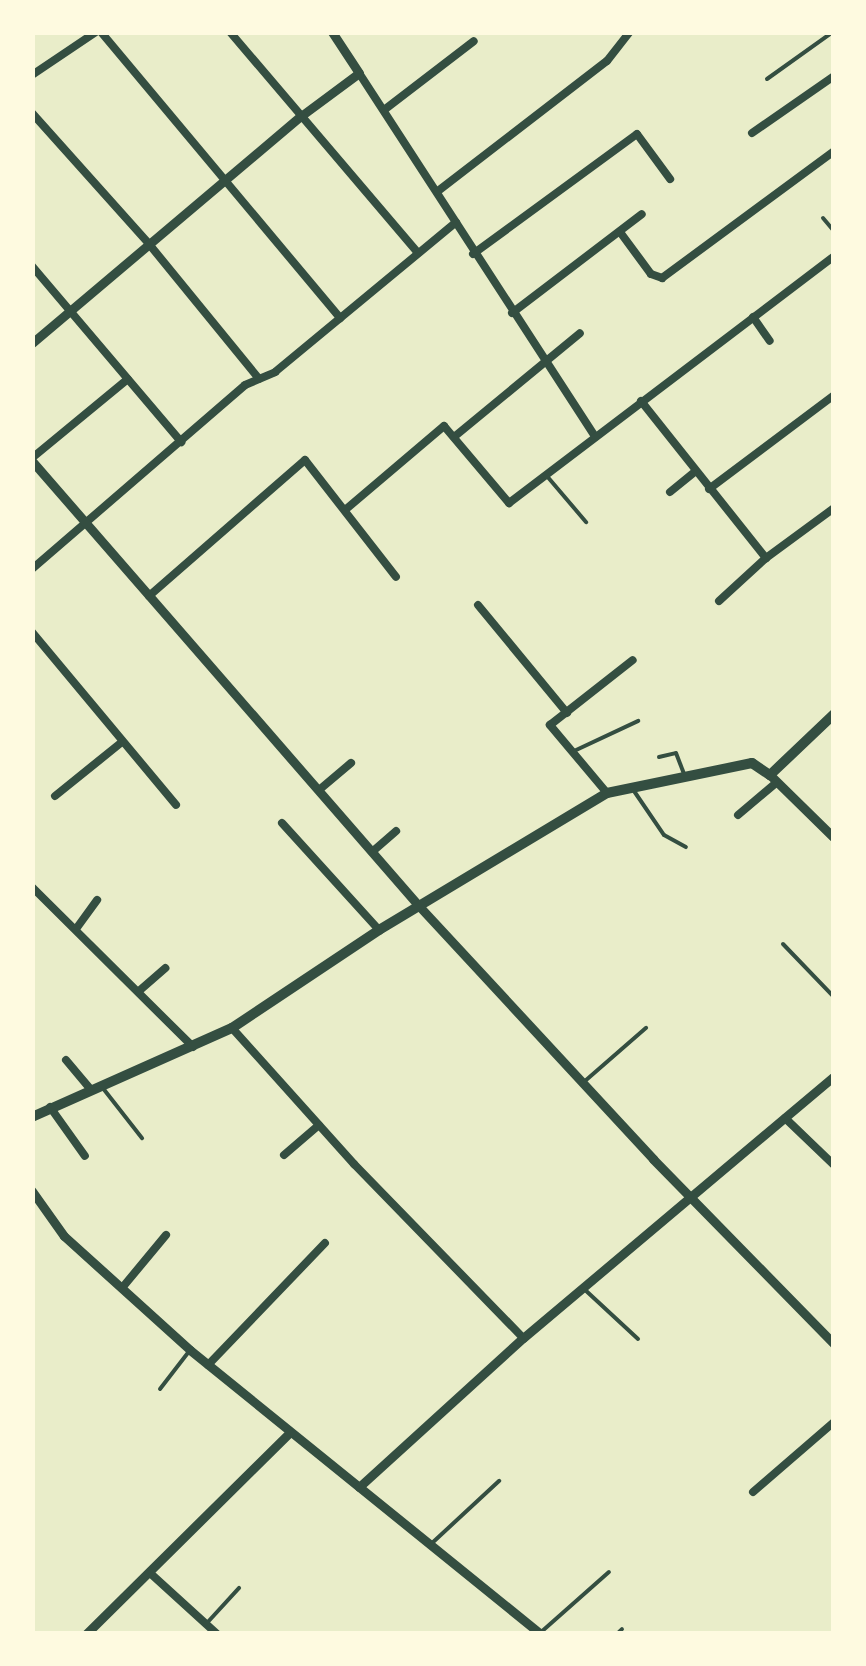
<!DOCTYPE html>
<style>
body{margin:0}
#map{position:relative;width:866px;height:1666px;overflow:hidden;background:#e9edc9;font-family:Ubuntu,sans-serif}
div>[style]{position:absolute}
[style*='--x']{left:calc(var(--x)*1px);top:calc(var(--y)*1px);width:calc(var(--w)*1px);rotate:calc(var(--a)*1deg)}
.service>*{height:4px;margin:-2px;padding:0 2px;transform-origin:2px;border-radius:2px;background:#344e41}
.minor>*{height:8px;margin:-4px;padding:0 4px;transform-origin:4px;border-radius:4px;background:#344e41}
.tertiary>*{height:9px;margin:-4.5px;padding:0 4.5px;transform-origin:4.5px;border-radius:4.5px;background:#344e41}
.secondary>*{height:10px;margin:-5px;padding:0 5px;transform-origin:5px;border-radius:5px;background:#344e41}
span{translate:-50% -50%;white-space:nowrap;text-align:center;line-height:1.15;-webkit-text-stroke:8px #fefae0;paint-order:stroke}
.frame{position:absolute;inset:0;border:35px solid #fefae0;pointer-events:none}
</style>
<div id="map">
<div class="service">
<i style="--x:767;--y:79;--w:81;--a:-35.5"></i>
<i style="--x:823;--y:218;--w:17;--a:50"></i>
<i style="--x:546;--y:475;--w:62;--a:49.6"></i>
<i style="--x:574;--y:751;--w:71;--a:-25.1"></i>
<i style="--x:659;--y:757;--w:17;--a:-13"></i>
<i style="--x:676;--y:753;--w:26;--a:69"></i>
<i style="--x:634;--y:791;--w:53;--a:55.7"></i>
<i style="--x:664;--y:835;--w:25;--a:29"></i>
<i style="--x:783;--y:944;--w:74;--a:46.1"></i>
<i style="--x:585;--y:1081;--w:81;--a:-41"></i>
<i style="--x:102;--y:1087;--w:65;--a:51.9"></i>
<i style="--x:583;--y:1288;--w:75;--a:42.8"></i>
<i style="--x:160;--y:1389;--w:49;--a:-52.4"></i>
<i style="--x:431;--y:1544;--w:93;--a:-42.8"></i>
<i style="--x:206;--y:1624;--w:49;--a:-47.5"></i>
<i style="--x:540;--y:1633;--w:92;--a:-41.5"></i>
<i style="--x:617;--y:1634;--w:7;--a:-45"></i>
</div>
<div class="minor">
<i style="--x:101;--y:32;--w:373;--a:50.1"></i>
<i style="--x:230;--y:32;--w:290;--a:49.6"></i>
<i style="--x:359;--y:73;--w:434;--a:57"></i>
<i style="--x:32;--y:75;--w:77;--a:-33.9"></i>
<i style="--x:384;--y:110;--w:113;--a:-37.5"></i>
<i style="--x:32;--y:113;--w:176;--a:48.2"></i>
<i style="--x:149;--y:244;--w:174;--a:50.8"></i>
<i style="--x:752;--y:133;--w:100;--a:-34.8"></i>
<i style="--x:438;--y:191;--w:213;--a:-37.6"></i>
<i style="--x:607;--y:61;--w:37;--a:-52"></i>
<i style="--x:620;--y:232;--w:52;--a:53.6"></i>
<i style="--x:651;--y:274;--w:12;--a:20"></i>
<i style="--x:662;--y:278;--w:214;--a:-36.4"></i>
<i style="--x:473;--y:254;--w:203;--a:-36.2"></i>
<i style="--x:637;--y:134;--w:56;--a:53.7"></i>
<i style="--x:32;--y:266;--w:231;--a:49.7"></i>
<i style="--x:512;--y:313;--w:163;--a:-37.3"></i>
<i style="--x:753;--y:317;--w:29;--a:55"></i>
<i style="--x:641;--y:401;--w:201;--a:51.5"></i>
<i style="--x:454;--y:437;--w:163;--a:-39.5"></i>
<i style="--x:32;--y:458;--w:124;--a:-39.5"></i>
<i style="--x:709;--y:489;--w:156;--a:-36.9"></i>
<i style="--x:670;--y:492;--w:33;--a:-39"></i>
<i style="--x:345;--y:510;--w:130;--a:-40.3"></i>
<i style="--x:444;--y:426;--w:101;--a:49.8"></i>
<i style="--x:509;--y:503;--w:408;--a:-37.2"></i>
<i style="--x:32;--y:569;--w:281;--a:-40.8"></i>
<i style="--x:245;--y:385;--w:33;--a:-23"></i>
<i style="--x:275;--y:372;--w:235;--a:-39.6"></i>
<i style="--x:149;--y:596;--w:207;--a:-41.1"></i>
<i style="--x:305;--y:460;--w:148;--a:52.1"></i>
<i style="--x:719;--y:601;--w:64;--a:-42.5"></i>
<i style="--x:766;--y:558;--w:84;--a:-36.3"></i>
<i style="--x:478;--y:605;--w:140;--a:50.5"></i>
<i style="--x:32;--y:632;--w:225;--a:50.2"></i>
<i style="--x:319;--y:790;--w:42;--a:-40.2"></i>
<i style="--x:607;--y:793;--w:89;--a:-130"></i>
<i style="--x:550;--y:725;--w:105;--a:-38.1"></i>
<i style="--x:55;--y:796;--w:86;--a:-38.9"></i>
<i style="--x:738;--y:815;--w:51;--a:-40.2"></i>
<i style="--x:282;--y:823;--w:144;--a:47.8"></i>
<i style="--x:372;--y:852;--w:32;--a:-41"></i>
<i style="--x:32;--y:887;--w:227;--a:44.8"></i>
<i style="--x:76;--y:929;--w:36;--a:-54"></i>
<i style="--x:139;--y:991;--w:35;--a:-41"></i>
<i style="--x:232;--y:1028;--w:183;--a:48.1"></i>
<i style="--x:354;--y:1164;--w:243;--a:45.8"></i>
<i style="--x:66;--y:1060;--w:38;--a:50"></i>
<i style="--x:50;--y:1107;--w:60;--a:54.5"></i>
<i style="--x:785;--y:1118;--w:68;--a:43.8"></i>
<i style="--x:284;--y:1155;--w:46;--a:-40.6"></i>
<i style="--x:122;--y:1288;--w:69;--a:-50.3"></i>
<i style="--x:208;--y:1365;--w:169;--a:-46.2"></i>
<i style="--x:753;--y:1492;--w:107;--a:-40.8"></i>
<i style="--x:150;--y:1573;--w:91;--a:42.3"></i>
</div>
<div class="tertiary">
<i style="--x:32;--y:343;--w:352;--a:-40.2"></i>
<i style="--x:301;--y:116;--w:72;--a:-36.6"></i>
<i style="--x:359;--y:73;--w:49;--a:-123.4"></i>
<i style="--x:32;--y:461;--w:590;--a:48.99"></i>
<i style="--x:419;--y:906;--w:345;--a:47.2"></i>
<i style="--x:653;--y:1159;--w:259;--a:45.6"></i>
<i style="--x:770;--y:775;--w:90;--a:44.5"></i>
<i style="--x:32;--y:1191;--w:55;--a:54.6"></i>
<i style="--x:64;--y:1236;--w:170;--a:42.1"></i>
<i style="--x:190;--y:1350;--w:452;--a:39"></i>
<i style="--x:359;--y:1487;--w:222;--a:-42.3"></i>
<i style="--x:523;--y:1338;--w:407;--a:-40.1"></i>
<i style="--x:86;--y:1634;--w:286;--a:-44.7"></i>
</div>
<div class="secondary">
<i style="--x:32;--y:1117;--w:219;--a:-24"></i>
<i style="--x:232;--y:1028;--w:177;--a:-33.7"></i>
<i style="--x:379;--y:930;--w:266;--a:-31"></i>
<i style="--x:607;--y:793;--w:148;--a:-11.7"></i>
<i style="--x:752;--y:763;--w:22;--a:34"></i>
<i style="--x:770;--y:775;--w:88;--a:-43.6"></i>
</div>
<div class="frame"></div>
</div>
